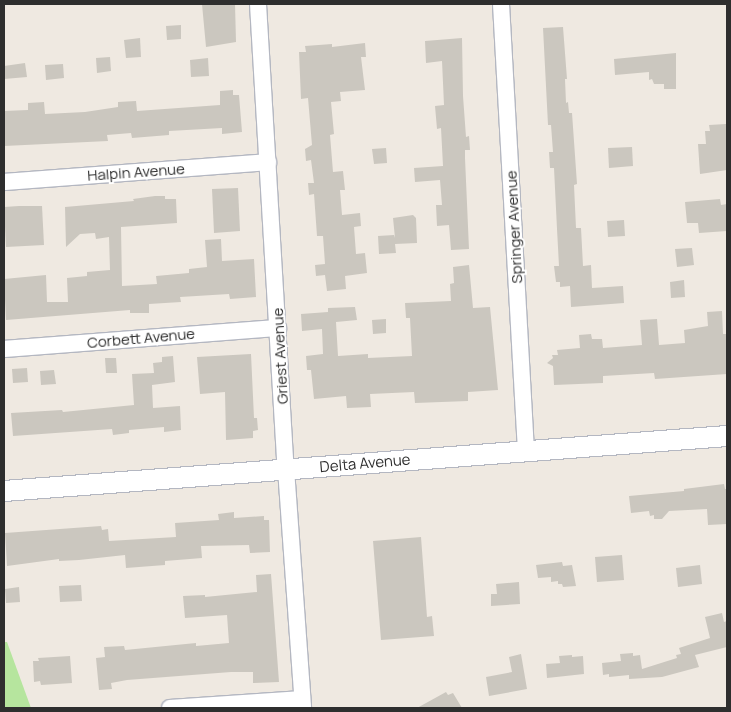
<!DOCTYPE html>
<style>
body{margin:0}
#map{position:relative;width:731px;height:712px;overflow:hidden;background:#efe9e1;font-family:Manrope,sans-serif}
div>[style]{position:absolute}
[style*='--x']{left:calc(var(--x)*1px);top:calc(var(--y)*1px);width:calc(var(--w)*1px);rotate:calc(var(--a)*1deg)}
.green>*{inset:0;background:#b6e59e}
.building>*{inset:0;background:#cbc7bf}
.roads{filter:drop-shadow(1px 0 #b4b7c1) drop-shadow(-1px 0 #b4b7c1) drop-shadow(0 1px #b4b7c1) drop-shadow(0 -1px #b4b7c1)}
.minor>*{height:16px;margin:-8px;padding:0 8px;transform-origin:8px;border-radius:8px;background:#fff}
.tertiary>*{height:20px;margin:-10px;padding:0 10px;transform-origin:10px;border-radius:10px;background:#fff}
span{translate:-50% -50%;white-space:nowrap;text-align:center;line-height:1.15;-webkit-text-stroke:4px #fff;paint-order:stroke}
.street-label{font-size:15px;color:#2e2e2e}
.frame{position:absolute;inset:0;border:5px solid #2e2e2e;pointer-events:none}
</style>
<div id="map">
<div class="green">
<i style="clip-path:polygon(4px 642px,7px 642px,31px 708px,4px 708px)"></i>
</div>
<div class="building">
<i style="clip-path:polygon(202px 4px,235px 4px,236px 42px,206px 47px)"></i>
<i style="clip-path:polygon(181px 25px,181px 39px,167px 40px,166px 26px)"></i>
<i style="clip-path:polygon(563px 27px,567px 79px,565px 79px,566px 103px,568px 102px,569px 113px,572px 113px,577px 184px,574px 185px,576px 228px,581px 228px,583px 266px,591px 265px,592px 288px,623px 286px,624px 303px,571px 307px,570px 286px,560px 287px,560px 282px,556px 282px,554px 266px,559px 266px,557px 229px,554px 168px,550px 168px,549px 152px,553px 152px,551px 125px,548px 125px,543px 28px)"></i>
<i style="clip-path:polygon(140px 38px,141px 57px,126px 58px,124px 40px)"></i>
<i style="clip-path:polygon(462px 38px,463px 96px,466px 137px,469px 136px,470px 150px,465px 150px,465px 158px,469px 249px,451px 250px,449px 225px,437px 226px,436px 205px,442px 205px,440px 180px,415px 182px,414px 168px,443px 166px,441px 128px,437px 129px,435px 106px,444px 105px,442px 61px,426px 63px,425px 41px)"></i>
<i style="clip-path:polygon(365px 43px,366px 57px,361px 57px,365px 90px,340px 92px,341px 101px,331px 102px,334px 134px,330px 135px,333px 172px,343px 171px,345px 190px,340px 190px,342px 215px,360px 213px,361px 226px,354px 227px,356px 254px,365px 253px,367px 273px,345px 276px,346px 289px,327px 291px,325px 275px,316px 276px,315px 265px,325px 264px,323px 236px,317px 236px,314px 194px,309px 195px,308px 183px,314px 183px,311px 160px,306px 161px,305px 149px,312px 145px,308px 98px,301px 99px,299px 52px,306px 52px,305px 46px,332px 44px,332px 47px)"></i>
<i style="clip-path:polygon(676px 53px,676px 89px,664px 89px,664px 84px,654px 84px,652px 79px,649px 80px,649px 72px,615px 75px,614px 59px)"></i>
<i style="clip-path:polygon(110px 57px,111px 71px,97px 73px,96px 58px)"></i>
<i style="clip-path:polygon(208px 58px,209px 76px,191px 77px,190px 60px)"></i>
<i style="clip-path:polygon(25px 63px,27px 77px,4px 79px,4px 66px)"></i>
<i style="clip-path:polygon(63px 64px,64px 78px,46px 80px,45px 65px)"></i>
<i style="clip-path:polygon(233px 90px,233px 95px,239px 95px,242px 132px,222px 134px,222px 128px,169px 131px,169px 135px,132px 138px,131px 133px,107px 135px,108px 141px,4px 146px,4px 111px,28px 110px,28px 103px,44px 102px,45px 114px,85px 112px,118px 107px,118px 102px,136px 101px,137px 111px,220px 105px,220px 91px)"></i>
<i style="clip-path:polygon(726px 124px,727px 170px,700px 174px,698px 144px,706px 144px,705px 131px,710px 131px,709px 125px)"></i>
<i style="clip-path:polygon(632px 147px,633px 166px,609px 168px,608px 148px)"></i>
<i style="clip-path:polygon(386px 148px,387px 163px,374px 164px,372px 149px)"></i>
<i style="clip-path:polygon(238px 188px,240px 231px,214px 233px,212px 189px)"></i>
<i style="clip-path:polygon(155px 196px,165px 196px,165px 199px,176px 199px,177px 223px,121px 227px,122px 286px,157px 284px,156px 276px,189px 273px,189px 269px,207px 267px,205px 240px,221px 239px,222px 261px,254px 259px,256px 297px,230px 299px,229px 294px,180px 297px,181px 302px,149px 304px,149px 313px,130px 313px,130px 310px,6px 320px,4px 279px,46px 275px,47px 302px,68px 302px,67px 278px,87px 276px,87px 272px,110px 270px,109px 237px,96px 239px,95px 233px,80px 234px,66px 247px,65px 207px,134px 201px,133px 199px)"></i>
<i style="clip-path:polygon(720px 199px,721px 205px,727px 204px,727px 231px,699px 233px,698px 223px,687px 223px,685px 202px)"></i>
<i style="clip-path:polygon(19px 206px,42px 206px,44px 245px,6px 247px,4px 207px)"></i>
<i style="clip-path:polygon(413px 215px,416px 218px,417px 243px,395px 244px,396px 253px,379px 254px,378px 236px,394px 235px,395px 238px,393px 218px)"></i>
<i style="clip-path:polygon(624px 220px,625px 236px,608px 237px,607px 221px)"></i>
<i style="clip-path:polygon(692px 248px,694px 265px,677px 267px,675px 249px)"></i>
<i style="clip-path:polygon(469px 265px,473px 308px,490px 307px,498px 390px,468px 392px,468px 401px,415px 403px,414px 392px,370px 394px,371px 407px,347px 408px,346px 396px,314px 399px,311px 370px,307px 370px,306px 356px,323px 354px,322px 329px,302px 331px,301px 314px,328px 312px,328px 308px,355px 307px,357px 320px,336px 322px,338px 356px,368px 354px,368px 358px,412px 356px,410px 318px,406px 318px,405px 303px,451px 301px,450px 284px,454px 283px,453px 267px)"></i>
<i style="clip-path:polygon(684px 280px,685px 297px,671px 298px,670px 282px)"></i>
<i style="clip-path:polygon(722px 311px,723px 334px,727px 334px,727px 374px,655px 379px,654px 373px,603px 376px,603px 383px,554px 385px,553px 366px,547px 363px,553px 358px,552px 355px,558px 355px,557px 350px,580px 348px,579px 335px,591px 334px,592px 339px,602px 339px,603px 348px,642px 345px,640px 320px,657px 319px,659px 345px,685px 343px,684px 330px,708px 326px,707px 312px)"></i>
<i style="clip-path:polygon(386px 319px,386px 333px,373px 334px,372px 320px)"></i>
<i style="clip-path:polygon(251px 354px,254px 418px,257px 418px,258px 430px,253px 431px,253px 438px,226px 440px,225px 392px,200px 394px,197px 357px)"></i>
<i style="clip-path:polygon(173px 356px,175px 382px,152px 385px,153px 408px,180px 406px,181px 430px,164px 432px,164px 427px,129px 430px,129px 433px,113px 435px,112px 429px,13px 436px,11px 413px,62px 410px,63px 412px,134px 405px,132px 374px,154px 373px,153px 363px,162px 362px,162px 357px)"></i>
<i style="clip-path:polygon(105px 358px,116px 358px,117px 373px,106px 373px)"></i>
<i style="clip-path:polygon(27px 368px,28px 382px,13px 383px,12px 369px)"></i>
<i style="clip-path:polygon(54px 370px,56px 384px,41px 385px,40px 371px)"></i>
<i style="clip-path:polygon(724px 484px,725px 489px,727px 489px,727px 524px,708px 525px,707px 509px,669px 511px,662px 519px,654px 519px,654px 515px,650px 516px,649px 511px,631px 513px,629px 496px,684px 491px,684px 489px)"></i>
<i style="clip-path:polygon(234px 512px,234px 518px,264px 516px,264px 520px,269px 520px,270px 552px,250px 553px,249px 545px,201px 546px,202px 558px,165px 561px,165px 565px,126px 568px,125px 555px,79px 560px,59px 561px,59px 559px,7px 566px,5px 533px,101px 526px,102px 530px,108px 529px,109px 541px,176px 537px,175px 523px,219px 520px,218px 514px)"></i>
<i style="clip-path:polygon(421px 537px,427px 617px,432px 616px,434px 636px,381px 640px,373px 541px)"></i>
<i style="clip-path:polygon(622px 555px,624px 580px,597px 582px,595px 557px)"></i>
<i style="clip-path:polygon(562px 562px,563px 566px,572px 565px,576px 586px,563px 587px,562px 584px,558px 584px,558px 581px,551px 582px,551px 577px,538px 578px,536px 565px)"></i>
<i style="clip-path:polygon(700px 565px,702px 584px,678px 587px,676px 568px)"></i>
<i style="clip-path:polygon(271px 574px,279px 682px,253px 683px,253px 672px,231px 672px,127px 680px,111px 683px,112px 689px,99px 690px,96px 658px,105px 657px,104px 647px,124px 646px,125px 650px,196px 643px,196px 646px,229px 643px,227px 615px,185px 618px,183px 596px,205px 595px,205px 597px,257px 592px,256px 575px)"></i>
<i style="clip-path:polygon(519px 582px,520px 604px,491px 606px,491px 594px,497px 594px,496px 584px)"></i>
<i style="clip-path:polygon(81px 585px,82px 601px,60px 602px,59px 586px)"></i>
<i style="clip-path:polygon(19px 587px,20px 602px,6px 603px,5px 589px)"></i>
<i style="clip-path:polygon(722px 613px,724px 622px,727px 621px,727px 647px,695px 655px,699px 667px,662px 677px,629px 679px,629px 675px,609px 677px,609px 674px,603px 675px,602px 663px,621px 661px,620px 654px,633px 653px,633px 656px,640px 655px,642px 669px,677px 658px,676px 655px,681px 654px,679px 648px,710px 638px,705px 617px)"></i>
<i style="clip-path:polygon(521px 654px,527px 689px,489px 696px,486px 677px,512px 672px,509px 657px)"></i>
<i style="clip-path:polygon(572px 655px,572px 657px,583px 656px,584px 674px,547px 678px,546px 664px,560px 663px,559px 656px)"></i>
<i style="clip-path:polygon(70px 656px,72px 683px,41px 685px,40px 681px,34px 682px,33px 661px,39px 661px,38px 658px)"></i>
<i style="clip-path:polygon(446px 692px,448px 695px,453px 693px,462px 708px,417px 708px)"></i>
</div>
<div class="roads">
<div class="minor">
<i style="--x:258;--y:4;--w:466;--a:86.6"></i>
<i style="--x:286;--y:469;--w:240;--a:85.9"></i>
<i style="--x:501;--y:4;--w:447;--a:86.8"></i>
<i style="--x:4;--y:182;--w:265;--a:-4.3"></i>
<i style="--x:4;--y:349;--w:275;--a:-4.4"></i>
<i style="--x:170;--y:708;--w:132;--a:-3.9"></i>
</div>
<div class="tertiary">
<i style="--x:4;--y:491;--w:725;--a:-4.35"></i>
</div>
</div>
<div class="street-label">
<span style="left:136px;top:172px;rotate:-4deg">Halpin Avenue</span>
<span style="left:514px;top:227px;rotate:-93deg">Springer Avenue</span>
<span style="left:141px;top:338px;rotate:-5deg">Corbett Avenue</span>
<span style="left:280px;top:356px;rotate:-93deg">Griest Avenue</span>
<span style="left:365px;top:463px;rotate:-5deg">Delta Avenue</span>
</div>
<div class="frame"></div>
</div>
